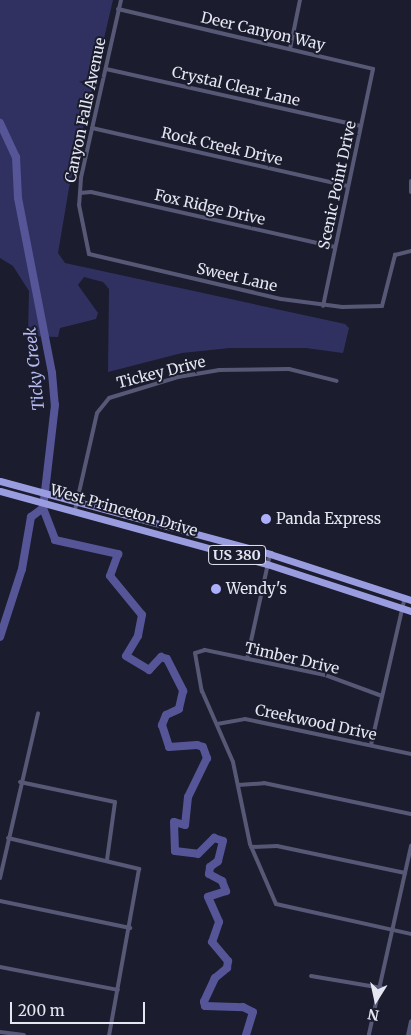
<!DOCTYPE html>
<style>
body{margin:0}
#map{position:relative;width:411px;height:1035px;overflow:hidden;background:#1b1c2d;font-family:Merriweather,serif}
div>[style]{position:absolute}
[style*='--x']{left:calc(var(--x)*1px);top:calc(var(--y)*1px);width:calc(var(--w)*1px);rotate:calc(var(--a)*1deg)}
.green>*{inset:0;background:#313161}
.river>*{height:8px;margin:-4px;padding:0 4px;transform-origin:4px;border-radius:4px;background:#555598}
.minor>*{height:4px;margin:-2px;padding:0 2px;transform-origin:2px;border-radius:2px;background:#565875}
.tertiary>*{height:5px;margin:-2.5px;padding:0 2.5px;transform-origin:2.5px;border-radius:2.5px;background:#565875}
.trunk>*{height:7px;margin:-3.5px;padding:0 3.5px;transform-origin:3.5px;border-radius:3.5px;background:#9a9ce0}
.dots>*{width:14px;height:14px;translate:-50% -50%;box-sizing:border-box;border:2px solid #1b1c2d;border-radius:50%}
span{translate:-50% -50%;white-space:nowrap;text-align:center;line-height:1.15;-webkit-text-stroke:4px #1b1c2d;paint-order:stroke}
.shield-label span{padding:1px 4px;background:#1b1c2d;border:1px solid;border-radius:4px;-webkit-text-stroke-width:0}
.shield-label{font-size:14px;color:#e5e6f2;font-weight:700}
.street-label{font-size:15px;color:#e5e6f2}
.poi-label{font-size:15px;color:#e5e6f2}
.left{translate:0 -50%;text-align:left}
.water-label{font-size:16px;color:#b8bcf5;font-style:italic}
.north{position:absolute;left:351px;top:975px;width:50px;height:50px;-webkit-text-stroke:4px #1b1c2d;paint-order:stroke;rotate:190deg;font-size:14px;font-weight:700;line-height:20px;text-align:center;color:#e5e6f2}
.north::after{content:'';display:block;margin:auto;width:18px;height:22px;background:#e5e6f2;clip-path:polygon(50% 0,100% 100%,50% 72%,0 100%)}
.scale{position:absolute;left:10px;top:1002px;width:135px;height:22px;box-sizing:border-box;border:2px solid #e5e6f2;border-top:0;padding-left:6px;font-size:15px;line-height:18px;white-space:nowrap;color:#e5e6f2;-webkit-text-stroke:4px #1b1c2d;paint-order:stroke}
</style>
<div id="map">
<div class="green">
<i style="clip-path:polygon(0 0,113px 0,69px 188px,58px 253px,65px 263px,345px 324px,349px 328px,343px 353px,306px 348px,230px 348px,182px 353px,108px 372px,109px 289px,103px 282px,84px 277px,78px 285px,98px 313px,96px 319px,60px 328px,58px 337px,28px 336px,29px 291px,13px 266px,0 258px)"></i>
</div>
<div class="river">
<i style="--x:0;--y:123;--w:38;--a:65"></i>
<i style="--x:16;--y:157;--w:41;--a:87.2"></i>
<i style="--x:18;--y:198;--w:178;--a:79"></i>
<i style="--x:52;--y:373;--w:32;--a:85"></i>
<i style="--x:55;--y:405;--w:104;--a:96.6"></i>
<i style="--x:43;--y:508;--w:34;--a:69"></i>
<i style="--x:55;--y:540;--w:65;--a:12.5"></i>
<i style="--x:118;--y:554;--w:23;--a:110"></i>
<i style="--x:110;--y:576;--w:50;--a:50.6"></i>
<i style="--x:142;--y:615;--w:21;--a:101"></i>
<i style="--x:138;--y:636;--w:23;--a:121"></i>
<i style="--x:126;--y:656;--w:27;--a:31"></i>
<i style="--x:149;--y:670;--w:18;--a:-47"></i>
<i style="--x:161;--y:657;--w:6;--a:18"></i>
<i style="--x:167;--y:659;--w:36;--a:63"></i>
<i style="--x:183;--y:691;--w:18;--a:103"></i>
<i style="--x:179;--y:709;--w:14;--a:155"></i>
<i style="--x:166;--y:715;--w:11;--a:112"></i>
<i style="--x:162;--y:725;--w:23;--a:72"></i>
<i style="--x:169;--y:747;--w:28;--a:-4"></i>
<i style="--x:197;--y:745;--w:6;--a:18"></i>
<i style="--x:203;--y:747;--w:12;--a:70"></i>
<i style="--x:207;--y:758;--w:43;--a:116"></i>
<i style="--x:188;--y:797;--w:28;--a:96"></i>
<i style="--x:185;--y:825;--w:11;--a:-165"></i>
<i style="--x:174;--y:822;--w:29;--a:88"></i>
<i style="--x:175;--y:851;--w:23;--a:7"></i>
<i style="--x:198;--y:854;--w:23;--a:-45"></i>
<i style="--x:214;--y:838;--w:9;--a:18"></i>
<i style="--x:223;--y:841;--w:21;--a:104"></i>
<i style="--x:218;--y:861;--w:10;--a:143"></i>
<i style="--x:210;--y:867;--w:7;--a:98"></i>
<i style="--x:209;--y:874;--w:15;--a:28"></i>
<i style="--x:222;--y:881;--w:11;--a:68"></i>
<i style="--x:226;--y:891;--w:19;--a:162"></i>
<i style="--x:208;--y:897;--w:27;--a:66"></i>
<i style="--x:219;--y:922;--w:21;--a:109"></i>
<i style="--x:212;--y:942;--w:25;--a:50"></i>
<i style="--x:228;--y:961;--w:7;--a:98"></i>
<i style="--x:227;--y:968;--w:16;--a:140"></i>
<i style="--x:215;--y:978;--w:26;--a:115"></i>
<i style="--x:204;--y:1002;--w:4;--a:76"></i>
<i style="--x:205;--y:1006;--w:38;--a:2"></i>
<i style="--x:243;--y:1007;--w:11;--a:27"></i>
<i style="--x:253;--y:1012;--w:24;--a:107"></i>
<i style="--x:0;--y:637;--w:71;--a:-72.1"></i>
<i style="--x:22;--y:569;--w:53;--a:-80.2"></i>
<i style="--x:31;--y:517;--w:15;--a:-37"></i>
</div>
<div class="minor">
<i style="--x:121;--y:0;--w:182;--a:102.7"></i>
<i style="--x:81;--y:178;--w:27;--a:94"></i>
<i style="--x:79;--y:205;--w:50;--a:78.5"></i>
<i style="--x:89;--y:254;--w:197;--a:13.2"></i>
<i style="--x:281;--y:299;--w:62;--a:7.5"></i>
<i style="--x:342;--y:307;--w:40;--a:-1.4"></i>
<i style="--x:382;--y:306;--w:53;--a:-75.7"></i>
<i style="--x:395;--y:255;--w:16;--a:-14"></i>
<i style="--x:118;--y:9;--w:262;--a:13.2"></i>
<i style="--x:373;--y:69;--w:242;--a:101.9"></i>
<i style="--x:290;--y:49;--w:50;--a:-78.5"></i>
<i style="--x:106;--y:69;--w:261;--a:12.6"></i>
<i style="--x:92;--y:128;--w:262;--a:12.8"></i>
<i style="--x:411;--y:181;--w:11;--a:90"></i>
<i style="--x:80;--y:193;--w:11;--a:-5"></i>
<i style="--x:91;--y:192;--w:250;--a:12.7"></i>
<i style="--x:75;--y:510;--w:99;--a:-77.2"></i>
<i style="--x:97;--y:413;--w:19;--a:-51"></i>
<i style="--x:109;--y:398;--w:72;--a:-16.9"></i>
<i style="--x:178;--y:377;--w:42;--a:-9.7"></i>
<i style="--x:219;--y:370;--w:70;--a:-0.8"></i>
<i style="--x:289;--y:369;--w:49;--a:14"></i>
<i style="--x:247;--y:659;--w:107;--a:-77.6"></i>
<i style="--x:382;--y:696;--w:61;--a:-159.8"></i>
<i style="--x:325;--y:675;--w:123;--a:-168.2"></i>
<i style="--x:205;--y:650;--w:10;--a:163"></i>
<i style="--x:195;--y:653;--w:39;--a:80"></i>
<i style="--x:202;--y:691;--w:77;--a:66.4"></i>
<i style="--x:233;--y:762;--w:84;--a:78.3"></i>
<i style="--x:250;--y:844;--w:65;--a:66.6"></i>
<i style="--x:276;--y:904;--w:138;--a:12.5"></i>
<i style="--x:217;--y:724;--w:28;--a:-10"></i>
<i style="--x:245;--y:719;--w:170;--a:11.9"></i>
<i style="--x:371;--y:745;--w:152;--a:-77.1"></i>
<i style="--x:20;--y:782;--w:97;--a:11.9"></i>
<i style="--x:115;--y:802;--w:59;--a:97.9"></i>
<i style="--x:238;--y:785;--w:26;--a:-4"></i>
<i style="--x:264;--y:783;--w:150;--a:11.9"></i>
<i style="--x:8;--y:838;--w:135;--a:13.3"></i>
<i style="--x:139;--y:869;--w:169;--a:100.2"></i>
<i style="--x:251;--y:847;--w:26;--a:-2"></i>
<i style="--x:277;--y:846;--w:131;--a:11.9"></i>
<i style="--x:0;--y:878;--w:169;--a:-77"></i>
<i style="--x:0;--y:901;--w:133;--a:11.7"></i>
<i style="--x:0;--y:967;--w:120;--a:11"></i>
<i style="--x:311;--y:976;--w:72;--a:9.6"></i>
<i style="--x:0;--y:1032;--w:24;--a:7"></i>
<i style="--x:369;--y:1034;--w:193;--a:-77.4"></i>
</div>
<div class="tertiary">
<i style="--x:408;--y:1035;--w:14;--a:-78"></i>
</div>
<div class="trunk">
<i style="--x:0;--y:481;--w:280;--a:15.1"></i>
<i style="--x:270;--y:554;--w:148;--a:18.1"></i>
<i style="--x:0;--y:491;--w:277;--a:15.3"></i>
<i style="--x:267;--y:564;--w:151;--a:18.1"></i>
</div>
<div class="dots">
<i style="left:266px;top:519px;background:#acaffb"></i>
<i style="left:216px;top:589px;background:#acaffb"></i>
</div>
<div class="shield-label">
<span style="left:237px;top:555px">US 380</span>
</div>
<div class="street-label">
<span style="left:263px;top:31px;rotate:13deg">Deer Canyon Way</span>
<span style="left:236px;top:86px;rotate:13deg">Crystal Clear Lane</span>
<span style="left:85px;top:110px;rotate:-78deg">Canyon Falls Avenue</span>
<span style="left:222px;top:146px;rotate:13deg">Rock Creek Drive</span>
<span style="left:337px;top:185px;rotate:-78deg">Scenic Point Drive</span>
<span style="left:210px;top:207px;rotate:13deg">Fox Ridge Drive</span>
<span style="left:237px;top:277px;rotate:13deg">Sweet Lane</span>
<span style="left:161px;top:372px;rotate:-14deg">Tickey Drive</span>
<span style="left:124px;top:510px;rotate:16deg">West Princeton Drive</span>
<span style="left:292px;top:658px;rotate:13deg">Timber Drive</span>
<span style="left:316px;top:722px;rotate:12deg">Creekwood Drive</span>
</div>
<div class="poi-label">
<span class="left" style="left:276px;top:519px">Panda Express</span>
<span class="left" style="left:226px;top:589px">Wendy's</span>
</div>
<div class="water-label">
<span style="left:34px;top:369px;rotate:-96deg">Ticky Creek</span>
</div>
<div class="north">N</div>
<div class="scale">200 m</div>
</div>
